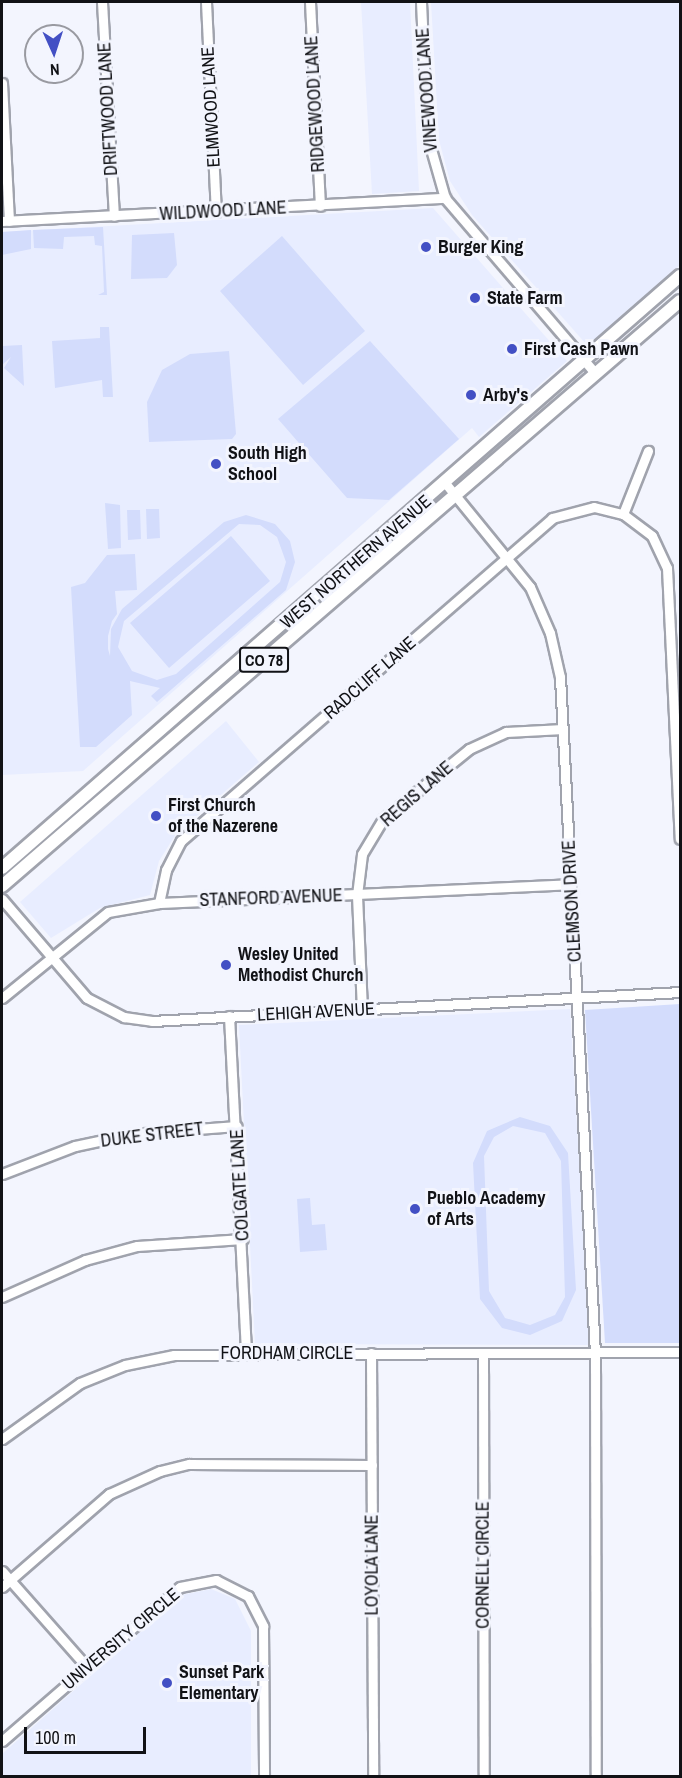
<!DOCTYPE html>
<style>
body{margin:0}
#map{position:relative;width:682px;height:1778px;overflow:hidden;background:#f3f5fe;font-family:"Archivo Narrow",sans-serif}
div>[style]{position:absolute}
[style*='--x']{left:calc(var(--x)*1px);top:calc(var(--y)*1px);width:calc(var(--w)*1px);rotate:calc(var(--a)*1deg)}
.built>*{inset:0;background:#e8edff}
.green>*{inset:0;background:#d3dcfc}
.roads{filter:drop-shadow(2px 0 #a0a3ad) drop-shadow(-2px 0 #a0a3ad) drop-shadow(0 2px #a0a3ad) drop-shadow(0 -2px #a0a3ad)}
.minor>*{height:9px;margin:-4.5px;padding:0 4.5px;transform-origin:4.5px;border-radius:4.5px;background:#fff}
.major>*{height:12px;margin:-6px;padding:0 6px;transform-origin:6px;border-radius:6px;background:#fff}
.dots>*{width:16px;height:16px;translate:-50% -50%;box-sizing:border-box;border:3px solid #f3f5fe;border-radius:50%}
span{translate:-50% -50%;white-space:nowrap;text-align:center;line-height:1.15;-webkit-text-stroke:6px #f3f5fe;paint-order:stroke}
.shield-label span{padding:2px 4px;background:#f3f5fe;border:2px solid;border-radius:4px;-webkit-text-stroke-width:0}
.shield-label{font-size:16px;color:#111216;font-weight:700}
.street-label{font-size:18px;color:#111216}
.poi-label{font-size:18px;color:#111216;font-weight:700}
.left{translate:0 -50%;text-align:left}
.frame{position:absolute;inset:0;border:3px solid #111216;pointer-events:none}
.north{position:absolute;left:24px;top:24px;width:60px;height:60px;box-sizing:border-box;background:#f3f5fe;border:2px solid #999aa1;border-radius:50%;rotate:177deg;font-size:16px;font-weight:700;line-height:24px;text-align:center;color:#111216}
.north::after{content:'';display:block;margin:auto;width:21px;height:27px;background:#4350c4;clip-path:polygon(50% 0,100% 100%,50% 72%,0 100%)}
.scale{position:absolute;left:24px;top:1727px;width:122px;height:27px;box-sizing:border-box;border:3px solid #111216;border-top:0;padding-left:8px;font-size:18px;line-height:21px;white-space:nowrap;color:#111216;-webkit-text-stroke:4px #f3f5fe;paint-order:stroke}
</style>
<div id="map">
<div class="built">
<i style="clip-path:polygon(361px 2px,410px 2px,419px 191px,372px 194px)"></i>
<i style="clip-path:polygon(431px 2px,680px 2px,680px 265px,607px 333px,586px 344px,472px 215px,450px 181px,439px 140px)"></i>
<i style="clip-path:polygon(433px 208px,567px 361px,479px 437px,472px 428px,83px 771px,2px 775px,2px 232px)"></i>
<i style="clip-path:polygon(226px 721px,259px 762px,176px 834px,159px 861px,150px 895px,100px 908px,51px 938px,20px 902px)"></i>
<i style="clip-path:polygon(570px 1009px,590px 1345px,255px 1344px,239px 1025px)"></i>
<i style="clip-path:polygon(211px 1589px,235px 1599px,251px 1631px,251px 1776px,2px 1776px,2px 1754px,182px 1595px)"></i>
</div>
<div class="green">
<i style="clip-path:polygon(103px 227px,107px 295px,98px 295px,104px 292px,102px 246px,95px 245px,94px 236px,64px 237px,63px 249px,34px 248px,33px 230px)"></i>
<i style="clip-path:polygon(31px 230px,31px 249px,2px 255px,2px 232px)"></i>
<i style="clip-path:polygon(174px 233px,177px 265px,167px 278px,131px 279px,132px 235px)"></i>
<i style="clip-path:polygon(282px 236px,365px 331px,303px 385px,220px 291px)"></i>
<i style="clip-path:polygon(100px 327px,109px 327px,113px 397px,103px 397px,102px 380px,55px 388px,52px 341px,100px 338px)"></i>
<i style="clip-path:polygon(370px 341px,459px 439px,389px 500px,347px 498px,278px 419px)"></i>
<i style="clip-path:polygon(22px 345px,24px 386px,4px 368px,11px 357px,2px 365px,2px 346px)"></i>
<i style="clip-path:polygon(229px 351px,236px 434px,232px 439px,149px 442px,147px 402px,162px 370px,190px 354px)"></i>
<i style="clip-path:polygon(105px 503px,120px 505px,121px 548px,108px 549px)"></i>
<i style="clip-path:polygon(146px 509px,159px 509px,160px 538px,147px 539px)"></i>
<i style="clip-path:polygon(127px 510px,140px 510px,141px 539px,128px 540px)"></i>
<i style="clip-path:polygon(evenodd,246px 515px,275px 524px,290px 541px,295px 562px,286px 590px,157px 702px,151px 696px,160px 688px,130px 681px,132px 715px,96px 747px,80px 747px,71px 587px,85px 583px,107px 555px,135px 554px,137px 590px,115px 591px,117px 614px,112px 621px,108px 636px,108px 649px,110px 656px,111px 629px,122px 609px,224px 522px,246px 515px,239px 524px,260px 525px,277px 537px,286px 562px,280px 582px,176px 674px,157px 680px,132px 671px,118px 647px,124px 621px,239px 524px)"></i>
<i style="clip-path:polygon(231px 536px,270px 581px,169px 668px,130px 623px)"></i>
<i style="clip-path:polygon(680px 1004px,680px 1343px,605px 1343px,585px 1010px)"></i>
<i style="clip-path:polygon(evenodd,520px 1117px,550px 1126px,568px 1153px,576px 1290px,562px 1321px,530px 1335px,502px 1328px,480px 1299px,473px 1163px,487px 1131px,520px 1117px,513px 1126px,545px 1133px,561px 1161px,565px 1297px,555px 1315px,530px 1325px,505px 1318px,489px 1291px,484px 1156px,494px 1137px,513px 1126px)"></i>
<i style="clip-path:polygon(310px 1198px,312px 1225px,325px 1224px,327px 1250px,300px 1252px,297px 1199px)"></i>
</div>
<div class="roads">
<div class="minor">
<i style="--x:102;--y:2;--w:214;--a:86.8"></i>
<i style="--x:206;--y:2;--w:210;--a:87.3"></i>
<i style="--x:310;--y:2;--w:204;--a:87.2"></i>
<i style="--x:421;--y:2;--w:133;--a:87.4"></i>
<i style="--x:427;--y:135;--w:66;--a:74.1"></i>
<i style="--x:445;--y:198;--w:230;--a:49.4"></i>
<i style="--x:2;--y:83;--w:138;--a:87.1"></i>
<i style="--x:2;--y:221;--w:444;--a:-3"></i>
<i style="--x:446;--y:484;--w:133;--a:50.8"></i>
<i style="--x:530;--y:587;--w:50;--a:66.5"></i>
<i style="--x:550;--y:633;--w:45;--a:77.2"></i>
<i style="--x:560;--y:677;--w:677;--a:87.04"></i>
<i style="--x:595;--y:1353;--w:423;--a:89.9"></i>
<i style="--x:623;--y:514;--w:36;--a:37"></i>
<i style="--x:652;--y:536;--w:35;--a:65"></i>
<i style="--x:667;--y:568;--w:271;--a:87.3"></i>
<i style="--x:2;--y:899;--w:130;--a:49.4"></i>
<i style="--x:87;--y:998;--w:42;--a:27.2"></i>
<i style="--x:124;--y:1017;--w:28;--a:8"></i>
<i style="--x:152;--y:1021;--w:529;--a:-3.14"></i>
<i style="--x:159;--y:903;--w:34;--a:-78"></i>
<i style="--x:166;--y:870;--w:33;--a:-63"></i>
<i style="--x:181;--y:841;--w:492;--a:-41"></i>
<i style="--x:552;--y:518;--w:43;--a:-14.7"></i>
<i style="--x:594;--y:507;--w:30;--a:14"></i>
<i style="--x:623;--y:514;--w:68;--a:-68.4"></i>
<i style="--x:2;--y:998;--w:136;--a:-39.1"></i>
<i style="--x:108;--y:912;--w:52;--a:-10"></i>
<i style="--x:159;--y:903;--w:412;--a:-2.6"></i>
<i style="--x:362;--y:1010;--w:115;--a:-92.5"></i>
<i style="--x:357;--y:895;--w:41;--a:-83"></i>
<i style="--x:362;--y:854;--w:41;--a:-59"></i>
<i style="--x:383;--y:819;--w:111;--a:-39.1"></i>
<i style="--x:469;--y:749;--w:41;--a:-24.7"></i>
<i style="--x:506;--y:732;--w:57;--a:-3"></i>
<i style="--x:229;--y:1016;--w:338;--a:87.1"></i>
<i style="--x:2;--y:1174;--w:78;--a:-21"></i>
<i style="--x:75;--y:1146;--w:57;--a:-12.1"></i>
<i style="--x:131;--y:1134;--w:106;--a:-4.3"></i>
<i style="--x:2;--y:1297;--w:91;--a:-24"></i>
<i style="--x:85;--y:1260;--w:54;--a:-15.1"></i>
<i style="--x:137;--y:1246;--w:106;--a:-3.8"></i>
<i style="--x:371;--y:1353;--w:423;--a:89.7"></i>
<i style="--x:483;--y:1353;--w:423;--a:89.9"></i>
<i style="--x:2;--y:1439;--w:96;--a:-35.7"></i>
<i style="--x:80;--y:1383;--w:48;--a:-21.8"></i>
<i style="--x:125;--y:1365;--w:50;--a:-11.5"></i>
<i style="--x:174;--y:1355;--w:506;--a:-0.34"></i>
<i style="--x:2;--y:1571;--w:128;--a:48.5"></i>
<i style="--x:2;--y:1587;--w:142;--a:-41"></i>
<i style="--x:109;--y:1494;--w:56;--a:-24.3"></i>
<i style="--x:160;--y:1471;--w:30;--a:-14"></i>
<i style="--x:189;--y:1464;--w:183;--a:0.3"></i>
<i style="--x:2;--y:1741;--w:235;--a:-40.9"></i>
<i style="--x:180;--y:1587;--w:37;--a:-11"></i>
<i style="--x:216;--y:1580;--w:36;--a:27"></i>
<i style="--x:248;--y:1596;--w:34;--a:63"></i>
<i style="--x:263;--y:1626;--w:150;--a:89.6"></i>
</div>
<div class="major">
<i style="--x:2;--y:868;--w:900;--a:-41.13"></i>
<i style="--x:2;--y:886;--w:895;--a:-40.79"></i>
</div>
</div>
<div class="dots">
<i style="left:426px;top:247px;background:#4350c4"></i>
<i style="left:475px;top:298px;background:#4350c4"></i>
<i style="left:512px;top:349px;background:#4350c4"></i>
<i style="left:471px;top:395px;background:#4350c4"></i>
<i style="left:216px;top:464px;background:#4350c4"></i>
<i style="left:156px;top:816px;background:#4350c4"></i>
<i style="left:226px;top:965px;background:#4350c4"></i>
<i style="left:415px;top:1209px;background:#4350c4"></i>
<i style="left:167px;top:1683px;background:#4350c4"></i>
</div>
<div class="shield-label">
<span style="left:264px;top:660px">CO 78</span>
</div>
<div class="street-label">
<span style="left:427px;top:90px;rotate:-94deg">VINEWOOD LANE</span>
<span style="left:315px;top:104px;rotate:-93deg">RIDGEWOOD LANE</span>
<span style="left:211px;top:107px;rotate:-93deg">ELMWOOD LANE</span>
<span style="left:108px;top:109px;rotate:-93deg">DRIFTWOOD LANE</span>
<span style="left:223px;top:211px;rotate:-3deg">WILDWOOD LANE</span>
<span style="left:356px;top:562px;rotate:-41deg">WEST NORTHERN AVENUE</span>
<span style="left:370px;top:678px;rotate:-41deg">RADCLIFF LANE</span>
<span style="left:417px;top:794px;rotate:-41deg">REGIS LANE</span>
<span style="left:271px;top:898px;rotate:-2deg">STANFORD AVENUE</span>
<span style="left:572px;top:901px;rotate:-93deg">CLEMSON DRIVE</span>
<span style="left:316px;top:1012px;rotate:-3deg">LEHIGH AVENUE</span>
<span style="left:152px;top:1135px;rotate:-7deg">DUKE STREET</span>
<span style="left:240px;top:1185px;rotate:-93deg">COLGATE LANE</span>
<span style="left:287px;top:1353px">FORDHAM CIRCLE</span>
<span style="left:372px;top:1565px;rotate:-90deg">LOYOLA LANE</span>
<span style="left:483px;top:1565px;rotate:-90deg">CORNELL CIRCLE</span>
<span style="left:121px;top:1639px;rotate:-40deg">UNIVERSITY CIRCLE</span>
</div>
<div class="poi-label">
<span class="left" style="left:438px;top:247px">Burger King</span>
<span class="left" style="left:487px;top:298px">State Farm</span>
<span class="left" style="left:524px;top:349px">First Cash Pawn</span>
<span class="left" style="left:483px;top:395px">Arby's</span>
<span class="left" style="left:228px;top:464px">South High<br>School</span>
<span class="left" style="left:168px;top:816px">First Church<br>of the Nazerene</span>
<span class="left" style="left:238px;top:965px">Wesley United<br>Methodist Church</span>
<span class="left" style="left:427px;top:1209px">Pueblo Academy<br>of Arts</span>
<span class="left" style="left:179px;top:1683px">Sunset Park<br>Elementary</span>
</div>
<div class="frame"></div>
<div class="north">N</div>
<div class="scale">100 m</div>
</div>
